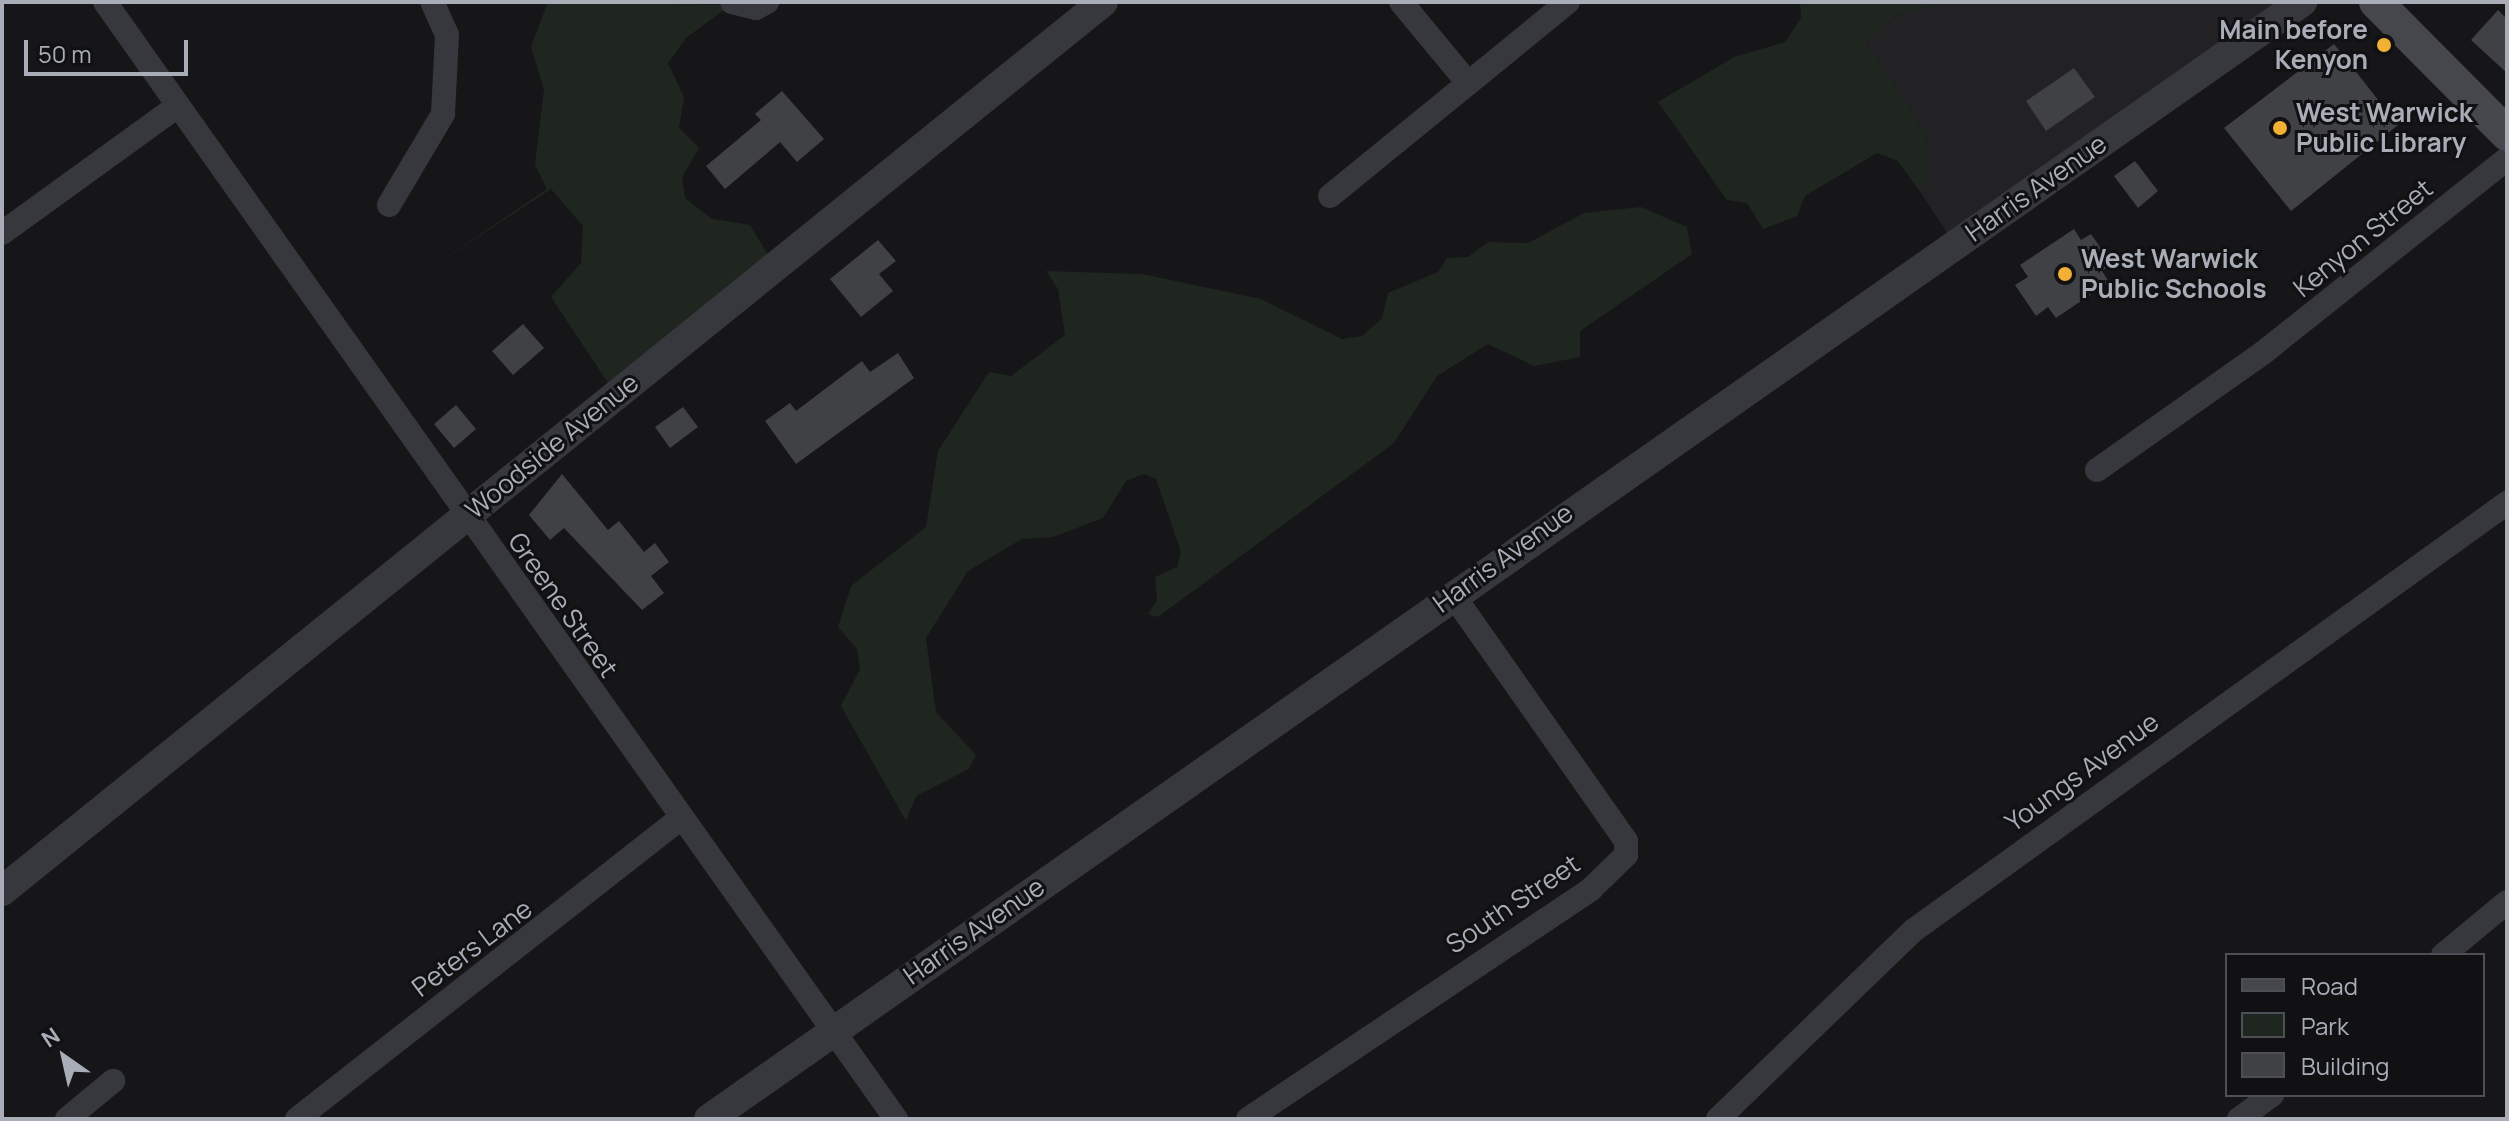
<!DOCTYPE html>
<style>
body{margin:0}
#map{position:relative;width:2509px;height:1121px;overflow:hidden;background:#161618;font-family:Manrope,sans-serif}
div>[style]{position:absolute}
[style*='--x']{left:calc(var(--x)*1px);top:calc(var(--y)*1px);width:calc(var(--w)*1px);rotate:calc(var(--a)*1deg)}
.built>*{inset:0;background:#222225}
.green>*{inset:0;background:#1e261f}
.building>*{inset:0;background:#404145}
.minor>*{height:24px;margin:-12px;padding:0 12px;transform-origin:12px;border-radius:12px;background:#37383d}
.tertiary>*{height:30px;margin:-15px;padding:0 15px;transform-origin:15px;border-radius:15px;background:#37383d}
.secondary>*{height:34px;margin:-17px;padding:0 17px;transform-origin:17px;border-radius:17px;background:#45474d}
.dots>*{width:22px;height:22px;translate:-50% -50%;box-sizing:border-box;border:4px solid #111113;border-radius:50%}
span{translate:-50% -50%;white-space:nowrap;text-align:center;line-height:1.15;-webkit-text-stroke:6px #111113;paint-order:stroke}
.poi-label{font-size:26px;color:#a8adb8;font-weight:700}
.right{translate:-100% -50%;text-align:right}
.left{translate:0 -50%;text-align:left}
.street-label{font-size:26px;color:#a8adb8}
.frame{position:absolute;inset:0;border:4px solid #a8adb8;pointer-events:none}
.legend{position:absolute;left:2225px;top:953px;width:260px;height:144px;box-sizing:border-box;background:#111113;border:2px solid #4d4f55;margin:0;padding:10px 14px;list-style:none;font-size:24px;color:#a8adb8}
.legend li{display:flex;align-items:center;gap:16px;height:40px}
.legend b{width:40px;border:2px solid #4d4f55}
.north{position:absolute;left:24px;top:1017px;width:80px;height:80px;-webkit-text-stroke:6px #111113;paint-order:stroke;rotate:326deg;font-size:22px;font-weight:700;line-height:32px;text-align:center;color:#a8adb8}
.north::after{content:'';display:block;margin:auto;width:28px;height:36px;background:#a8adb8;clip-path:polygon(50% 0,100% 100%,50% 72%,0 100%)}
.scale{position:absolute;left:24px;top:40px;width:164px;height:36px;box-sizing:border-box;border:4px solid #a8adb8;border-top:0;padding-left:10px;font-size:24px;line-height:28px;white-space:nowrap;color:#a8adb8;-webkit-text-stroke:6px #111113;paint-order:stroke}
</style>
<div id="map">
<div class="built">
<i style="clip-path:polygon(1943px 2px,2301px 2px,1953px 242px,1921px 193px,1925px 133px,1866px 42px,1897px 15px)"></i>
</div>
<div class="green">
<i style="clip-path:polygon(548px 2px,731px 5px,687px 37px,668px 63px,684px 97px,679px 128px,699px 148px,682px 177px,685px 198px,712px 219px,750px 225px,773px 263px,614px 392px,551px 297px,581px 263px,583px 226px,551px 189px,431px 268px,547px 189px,535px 165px,544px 89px,531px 47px)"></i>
<i style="clip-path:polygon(1800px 2px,1943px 2px,1897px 15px,1866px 42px,1925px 133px,1924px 186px,1921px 193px,1898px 161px,1877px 153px,1805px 196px,1797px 216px,1763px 229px,1747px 203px,1727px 200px,1658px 102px,1734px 57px,1785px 42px,1801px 18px)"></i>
<i style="clip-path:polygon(1641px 207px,1687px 227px,1692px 254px,1580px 331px,1580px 357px,1534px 366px,1488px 344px,1437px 376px,1394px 443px,1158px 617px,1148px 614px,1157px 600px,1155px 577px,1177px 567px,1181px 552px,1156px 479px,1144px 474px,1126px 481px,1103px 518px,1053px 537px,1022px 539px,968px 571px,926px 638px,936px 712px,976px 755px,969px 769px,916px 796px,906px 821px,841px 706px,860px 669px,857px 649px,838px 627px,851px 586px,926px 527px,938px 451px,989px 372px,1011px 376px,1065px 335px,1058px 289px,1046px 271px,1142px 274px,1261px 299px,1342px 339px,1362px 336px,1382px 318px,1388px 293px,1438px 272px,1447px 258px,1468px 257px,1488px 242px,1528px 243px,1584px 213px)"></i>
</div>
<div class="building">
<i style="clip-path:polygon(2498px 10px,2507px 19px,2507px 73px,2471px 40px)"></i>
<i style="clip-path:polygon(2334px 44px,2398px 125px,2291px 211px,2224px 128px)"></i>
<i style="clip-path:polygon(2074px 68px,2095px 97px,2046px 131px,2026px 101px)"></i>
<i style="clip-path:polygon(782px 91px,824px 139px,797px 162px,780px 142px,725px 189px,706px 166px,761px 120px,755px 114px)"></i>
<i style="clip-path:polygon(2135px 161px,2158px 191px,2138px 208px,2114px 176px)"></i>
<i style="clip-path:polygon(2074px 229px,2081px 240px,2091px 234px,2112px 264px,2102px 271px,2109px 282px,2056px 318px,2048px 307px,2036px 316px,2015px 285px,2028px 277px,2020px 265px)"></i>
<i style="clip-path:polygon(878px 240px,896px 261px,879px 274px,893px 291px,861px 317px,830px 279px)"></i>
<i style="clip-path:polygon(523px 324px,544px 348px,513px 375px,492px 351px)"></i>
<i style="clip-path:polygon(898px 353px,914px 378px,796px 464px,765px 421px,790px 403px,796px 411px,862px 361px,870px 372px)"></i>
<i style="clip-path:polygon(456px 405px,476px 429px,454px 448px,434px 424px)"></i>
<i style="clip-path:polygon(683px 407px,698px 427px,670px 448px,655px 427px)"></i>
<i style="clip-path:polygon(562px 474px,608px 530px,619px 521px,644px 552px,655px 543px,669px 562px,651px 576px,664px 593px,642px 610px,564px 528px,550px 540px,529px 515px)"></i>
</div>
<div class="minor">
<i style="--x:105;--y:2;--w:1369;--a:54.7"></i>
<i style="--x:732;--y:2;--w:25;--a:14"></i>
<i style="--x:756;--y:8;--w:13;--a:-29"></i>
<i style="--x:1401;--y:2;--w:105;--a:50.4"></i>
<i style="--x:1330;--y:196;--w:307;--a:-39.2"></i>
<i style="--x:389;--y:205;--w:106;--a:-59.3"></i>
<i style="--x:443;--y:114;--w:79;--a:-87.1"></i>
<i style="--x:447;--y:35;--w:36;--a:-114"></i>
<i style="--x:2;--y:233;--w:215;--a:-35.9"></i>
<i style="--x:2097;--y:470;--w:204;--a:-35.2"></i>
<i style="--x:2264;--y:352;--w:310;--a:-38.5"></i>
<i style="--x:2443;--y:955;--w:83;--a:-39.6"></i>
<i style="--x:67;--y:1119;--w:60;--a:-39.6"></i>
<i style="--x:297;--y:1119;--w:485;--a:-38.1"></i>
<i style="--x:1248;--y:1119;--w:413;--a:-33.8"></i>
<i style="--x:1591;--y:889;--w:49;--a:-44.2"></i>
<i style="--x:1626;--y:855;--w:14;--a:-90"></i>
<i style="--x:1626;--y:841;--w:301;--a:-125.1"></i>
<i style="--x:1718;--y:1119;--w:272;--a:-44"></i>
<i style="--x:1914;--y:930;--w:731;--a:-35.76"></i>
<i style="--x:2239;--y:1119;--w:41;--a:-36"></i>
</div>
<div class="tertiary">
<i style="--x:2;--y:891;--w:1415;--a:-38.92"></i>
<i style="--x:709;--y:1119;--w:1946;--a:-35.04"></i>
</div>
<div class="secondary">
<i style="--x:2376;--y:2;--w:186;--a:45.2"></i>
</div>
<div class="dots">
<i style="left:2384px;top:45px;background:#f2b134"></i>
<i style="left:2280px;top:128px;background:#f2b134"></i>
<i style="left:2065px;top:274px;background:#f2b134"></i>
</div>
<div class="poi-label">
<span class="right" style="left:2368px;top:45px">Main before<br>Kenyon</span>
<span class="left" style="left:2296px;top:128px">West Warwick<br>Public Library</span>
<span class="left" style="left:2081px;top:274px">West Warwick<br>Public Schools</span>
</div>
<div class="street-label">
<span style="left:2036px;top:188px;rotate:-35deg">Harris Avenue</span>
<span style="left:2363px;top:238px;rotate:-39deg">Kenyon Street</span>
<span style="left:552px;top:446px;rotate:-39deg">Woodside Avenue</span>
<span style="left:1503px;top:558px;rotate:-36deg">Harris Avenue</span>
<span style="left:563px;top:605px;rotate:55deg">Greene Street</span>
<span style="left:2082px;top:772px;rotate:-36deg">Youngs Avenue</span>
<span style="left:1513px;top:904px;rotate:-34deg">South Street</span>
<span style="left:974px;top:931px;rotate:-35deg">Harris Avenue</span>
<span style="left:472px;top:948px;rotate:-37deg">Peters Lane</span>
</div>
<div class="frame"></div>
<ul class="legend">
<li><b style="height:10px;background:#45474d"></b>Road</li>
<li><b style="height:22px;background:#1e261f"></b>Park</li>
<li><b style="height:22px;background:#404145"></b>Building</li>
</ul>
<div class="north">N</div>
<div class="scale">50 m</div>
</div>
